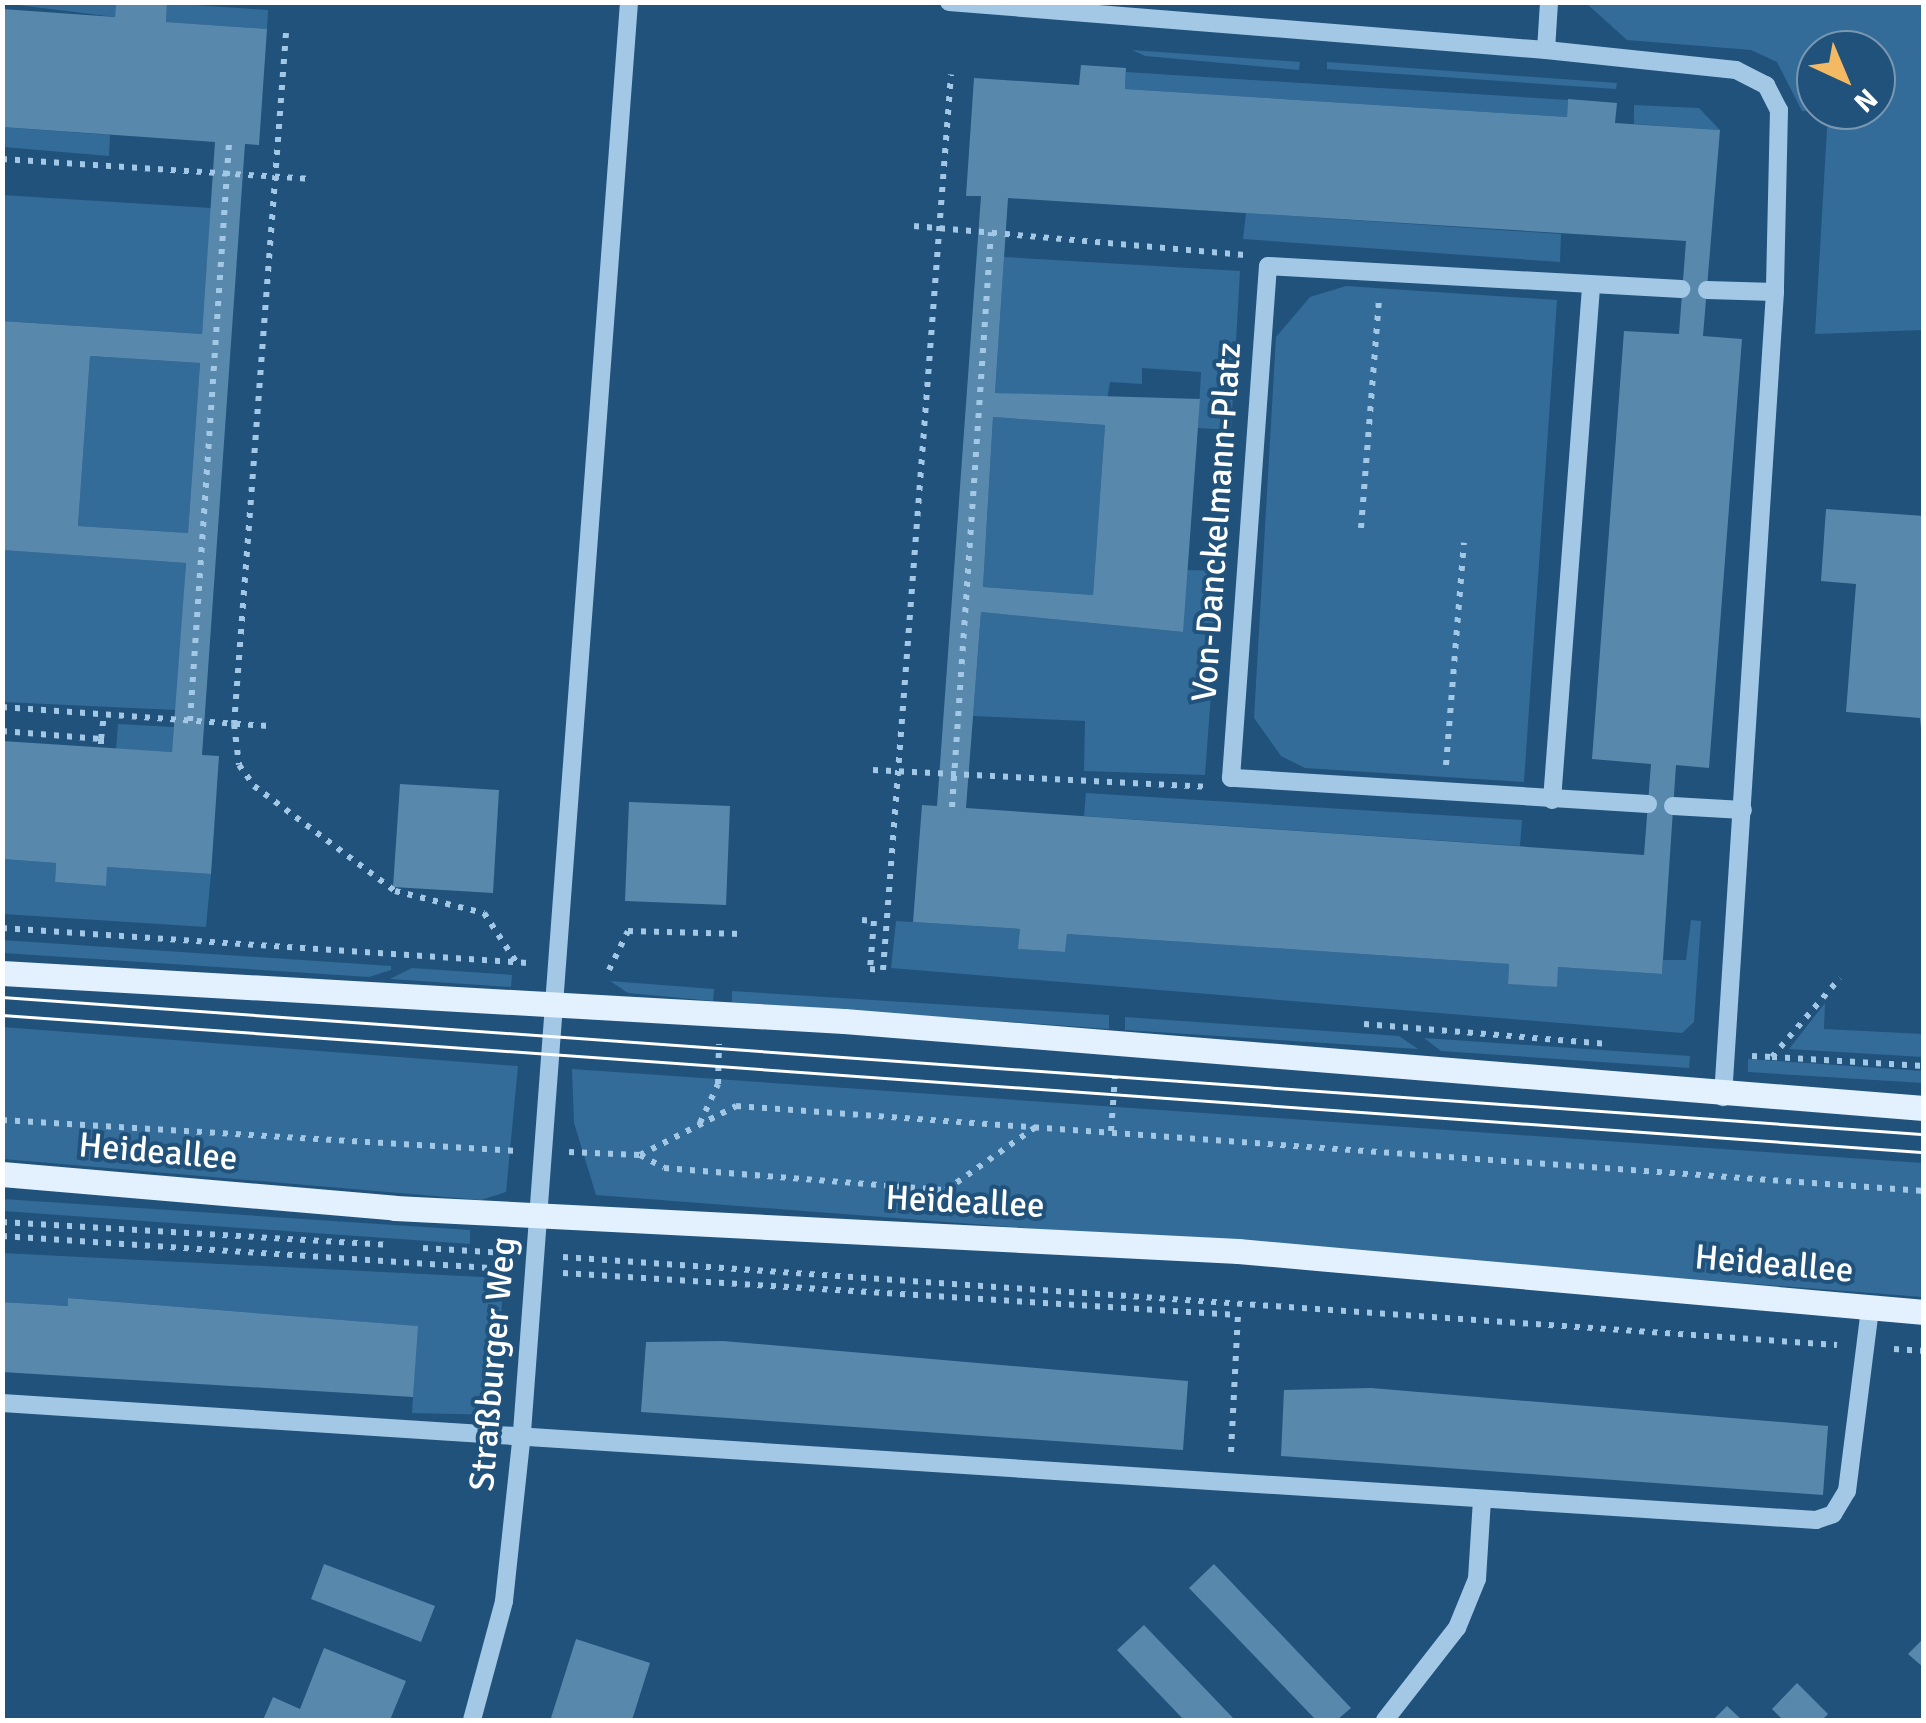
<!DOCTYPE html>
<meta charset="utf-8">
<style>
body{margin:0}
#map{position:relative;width:1926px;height:1723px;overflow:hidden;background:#20527b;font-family:Signika,sans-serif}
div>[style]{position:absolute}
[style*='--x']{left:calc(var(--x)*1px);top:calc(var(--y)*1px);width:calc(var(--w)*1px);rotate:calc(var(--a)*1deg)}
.green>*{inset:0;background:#336c99}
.building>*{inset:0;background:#5988ad}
.path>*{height:6px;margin-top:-3px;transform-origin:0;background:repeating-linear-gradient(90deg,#a2c8e6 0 5px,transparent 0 13px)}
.minor>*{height:18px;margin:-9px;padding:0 9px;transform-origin:9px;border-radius:9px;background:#a2c8e6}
.major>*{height:25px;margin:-12.5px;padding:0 12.5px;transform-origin:12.5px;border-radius:12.5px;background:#e3f0fd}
.tram>*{height:2.5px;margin:-1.25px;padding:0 1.25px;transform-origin:1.25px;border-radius:1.25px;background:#fff}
span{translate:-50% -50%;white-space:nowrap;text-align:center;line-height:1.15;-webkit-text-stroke:8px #20527b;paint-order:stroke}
.street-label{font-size:35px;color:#fff}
.frame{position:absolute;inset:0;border:5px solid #fff;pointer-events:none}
.north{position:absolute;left:1796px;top:30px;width:100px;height:100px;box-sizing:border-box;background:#20527b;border:2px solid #7997b0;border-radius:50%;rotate:136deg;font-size:28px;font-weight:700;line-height:40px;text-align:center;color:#fff}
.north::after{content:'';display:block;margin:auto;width:35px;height:45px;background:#f3b963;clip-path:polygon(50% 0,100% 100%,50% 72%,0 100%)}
</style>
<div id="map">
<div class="green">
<i style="clip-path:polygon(2px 3px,116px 3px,115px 17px)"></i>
<i style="clip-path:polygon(167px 3px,268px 10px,267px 29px,166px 22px)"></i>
<i style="clip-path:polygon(evenodd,1586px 3px,1923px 3px,1923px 330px,1815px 334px,1828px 112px,1802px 111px,1777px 62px,1751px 50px,1627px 40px,1586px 3px,1816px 50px,1876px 50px,1876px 110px,1816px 110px,1816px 50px)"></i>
<i style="clip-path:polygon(1132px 50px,1300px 62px,1299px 70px,1145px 56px)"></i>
<i style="clip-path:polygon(1327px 62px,1617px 83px,1616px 89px,1327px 69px)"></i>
<i style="clip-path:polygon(1126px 72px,1568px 100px,1567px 117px,1125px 89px)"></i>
<i style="clip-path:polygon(1634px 105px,1699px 108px,1720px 130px,1634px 124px)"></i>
<i style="clip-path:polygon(2px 127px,110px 135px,109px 156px,3px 147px)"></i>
<i style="clip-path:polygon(2px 195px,211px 208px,202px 334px,3px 321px)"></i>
<i style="clip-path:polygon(1246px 213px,1561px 234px,1560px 262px,1243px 239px)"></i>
<i style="clip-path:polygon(1004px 257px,1240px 271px,1231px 430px,1198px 428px,1201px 372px,1142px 368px,1142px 384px,1110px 382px,1107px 400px,995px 393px)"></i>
<i style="clip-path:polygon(1346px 286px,1557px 300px,1524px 782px,1305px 768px,1281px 756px,1254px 718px,1276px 337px,1310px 297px)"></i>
<i style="clip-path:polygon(90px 356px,200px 363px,188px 533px,78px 526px)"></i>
<i style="clip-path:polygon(993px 417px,1105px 425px,1093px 595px,983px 587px)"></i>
<i style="clip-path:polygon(3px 550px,186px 563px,176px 710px,3px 702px)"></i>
<i style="clip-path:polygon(1187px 570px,1220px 571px,1205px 775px,1084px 771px,1085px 721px,973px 716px,981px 612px,1182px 632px)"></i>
<i style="clip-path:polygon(118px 724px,174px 727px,172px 752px,116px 749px)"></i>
<i style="clip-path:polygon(1086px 793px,1522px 820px,1520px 846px,1084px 816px)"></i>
<i style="clip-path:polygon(2px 859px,56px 863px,55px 882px,105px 886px,107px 867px,211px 874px,206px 927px,3px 914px)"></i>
<i style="clip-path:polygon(1691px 920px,1701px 921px,1694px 1022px,1682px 1033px,891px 968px,896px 921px,1020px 929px,1019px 949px,1065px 952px,1067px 934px,1509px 964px,1508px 983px,1556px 987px,1558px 967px,1662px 974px,1663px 960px,1686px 960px)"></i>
<i style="clip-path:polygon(2px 940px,391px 966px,391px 970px,369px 977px,3px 953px)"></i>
<i style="clip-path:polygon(412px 968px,512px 975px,511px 987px,390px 979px)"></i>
<i style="clip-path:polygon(610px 981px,714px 989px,713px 1001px,628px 993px)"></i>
<i style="clip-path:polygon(732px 991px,1109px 1015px,1109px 1029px,732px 1002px)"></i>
<i style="clip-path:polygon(1825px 1003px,1824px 1029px,1923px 1034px,1923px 1057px,1789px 1049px)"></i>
<i style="clip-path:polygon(1125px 1017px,1399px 1036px,1418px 1049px,1125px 1030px)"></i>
<i style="clip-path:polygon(2px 1027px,518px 1066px,506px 1192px,481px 1200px,3px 1159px)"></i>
<i style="clip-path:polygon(1424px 1038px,1690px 1056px,1689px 1068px,1441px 1051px)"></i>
<i style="clip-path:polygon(1748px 1059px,1923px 1071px,1923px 1083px,1748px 1072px)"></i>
<i style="clip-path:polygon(572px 1069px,1923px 1163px,1923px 1297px,596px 1195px,574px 1123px)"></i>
<i style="clip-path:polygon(3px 1199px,470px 1230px,470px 1244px,3px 1211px)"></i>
<i style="clip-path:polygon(2px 1253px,503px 1278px,497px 1415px,412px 1413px,417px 1326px,69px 1298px,68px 1306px,3px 1302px)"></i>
</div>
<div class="building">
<i style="clip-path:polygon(evenodd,116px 2px,167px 3px,166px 22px,267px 29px,259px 145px,245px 144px,202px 755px,219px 756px,211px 874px,107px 867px,106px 886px,55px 882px,56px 863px,2px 859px,2px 741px,172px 752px,186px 563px,2px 550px,2px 321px,202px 334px,215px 142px,2px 127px,2px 9px,115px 17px,116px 2px,90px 356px,200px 363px,188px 533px,78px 526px,90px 356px)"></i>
<i style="clip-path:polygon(evenodd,1081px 65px,1126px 68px,1125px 89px,1567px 117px,1568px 99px,1617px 103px,1615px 123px,1720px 130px,1703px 336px,1742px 339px,1709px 768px,1676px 765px,1662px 974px,1558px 967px,1557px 987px,1508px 984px,1509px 964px,1067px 934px,1065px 952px,1018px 949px,1020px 929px,913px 922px,922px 805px,937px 806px,981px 196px,966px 196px,974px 78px,1079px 85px,1081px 65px,1008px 198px,1686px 241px,1679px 334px,1624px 331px,1592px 759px,1651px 764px,1644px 855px,966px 808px,981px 612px,1183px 632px,1191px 523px,1200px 399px,995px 393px,1008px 198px,1081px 65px,993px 417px,1105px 425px,1093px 595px,983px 587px,993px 417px)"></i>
<i style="clip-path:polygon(1826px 509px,1924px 516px,1924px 762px,1920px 718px,1846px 712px,1856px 584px,1821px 581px)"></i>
<i style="clip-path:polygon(400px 784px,499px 790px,493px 893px,393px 887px)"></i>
<i style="clip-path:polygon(629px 802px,730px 806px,726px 905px,625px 901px)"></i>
<i style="clip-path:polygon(68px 1298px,418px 1326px,413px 1397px,2px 1372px,2px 1302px,68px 1306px)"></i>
<i style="clip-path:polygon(723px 1341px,1188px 1381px,1183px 1450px,641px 1412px,646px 1342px)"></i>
<i style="clip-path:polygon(1371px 1388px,1828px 1426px,1823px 1495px,1281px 1456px,1284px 1390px)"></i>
<i style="clip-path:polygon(324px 1564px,435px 1606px,421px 1642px,311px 1599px)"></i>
<i style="clip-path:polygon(1214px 1564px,1351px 1708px,1337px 1720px,1316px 1720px,1189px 1588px)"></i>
<i style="clip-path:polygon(1144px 1625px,1235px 1720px,1184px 1720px,1117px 1650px)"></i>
<i style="clip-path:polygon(1924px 1638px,1924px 1668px,1908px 1654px)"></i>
<i style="clip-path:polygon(576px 1639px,650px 1663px,632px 1720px,551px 1718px)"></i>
<i style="clip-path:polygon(324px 1648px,406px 1681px,390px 1720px,263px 1720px,273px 1697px,300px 1709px)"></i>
<i style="clip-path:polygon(1797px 1683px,1828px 1714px,1822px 1720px,1783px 1720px,1772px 1709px)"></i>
<i style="clip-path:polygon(1727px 1706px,1742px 1720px,1713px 1720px)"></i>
</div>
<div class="path">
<i style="--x:286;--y:3;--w:1;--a:-90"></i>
<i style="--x:286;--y:33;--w:693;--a:94.3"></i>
<i style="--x:234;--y:724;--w:41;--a:83"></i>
<i style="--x:239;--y:765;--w:26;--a:54"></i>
<i style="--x:254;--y:786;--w:176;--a:36.7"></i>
<i style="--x:395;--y:891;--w:92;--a:13.9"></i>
<i style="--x:484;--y:913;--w:60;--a:56.6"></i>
<i style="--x:2;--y:159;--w:307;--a:3.7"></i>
<i style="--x:914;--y:226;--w:332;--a:5"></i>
<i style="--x:1361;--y:528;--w:230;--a:-85.5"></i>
<i style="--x:2;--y:707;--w:267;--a:4.1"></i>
<i style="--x:190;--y:721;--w:579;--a:-86.14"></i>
<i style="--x:2;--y:731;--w:99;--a:4.6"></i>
<i style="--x:101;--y:739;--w:9;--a:90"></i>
<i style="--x:101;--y:739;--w:25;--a:-83"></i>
<i style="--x:1446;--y:765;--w:223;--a:-85.4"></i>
<i style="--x:873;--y:770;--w:333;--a:2.9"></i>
<i style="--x:952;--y:807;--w:576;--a:-86.12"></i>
<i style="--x:862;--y:920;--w:12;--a:5"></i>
<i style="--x:874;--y:921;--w:48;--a:94.8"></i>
<i style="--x:870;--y:969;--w:13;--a:4"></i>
<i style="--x:883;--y:970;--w:898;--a:-85.66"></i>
<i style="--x:2;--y:928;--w:527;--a:3.81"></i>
<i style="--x:609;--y:970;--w:43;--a:-64"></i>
<i style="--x:628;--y:931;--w:115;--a:1.5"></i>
<i style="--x:1364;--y:1024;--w:242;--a:4.7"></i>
<i style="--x:1752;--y:1056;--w:20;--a:3"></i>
<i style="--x:1772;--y:1057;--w:104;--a:-49.3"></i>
<i style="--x:1772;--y:1057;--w:152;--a:3.4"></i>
<i style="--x:2;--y:1120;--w:516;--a:3.44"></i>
<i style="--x:700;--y:1123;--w:43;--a:-65.2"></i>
<i style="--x:718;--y:1084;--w:40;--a:-88.6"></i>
<i style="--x:1111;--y:1131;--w:54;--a:-85.8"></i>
<i style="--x:569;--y:1152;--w:71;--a:2.4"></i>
<i style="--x:640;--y:1155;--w:108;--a:-27"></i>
<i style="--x:736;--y:1106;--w:1191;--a:4.09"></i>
<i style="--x:640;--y:1155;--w:27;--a:28"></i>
<i style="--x:664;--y:1168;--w:283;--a:4.5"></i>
<i style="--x:946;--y:1190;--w:111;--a:-35.1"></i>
<i style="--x:2;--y:1222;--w:385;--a:3.4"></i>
<i style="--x:2;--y:1236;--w:504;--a:3.75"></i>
<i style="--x:423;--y:1248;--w:82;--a:3.5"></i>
<i style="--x:563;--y:1257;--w:1277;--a:3.95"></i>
<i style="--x:563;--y:1273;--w:676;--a:3.56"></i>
<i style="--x:1894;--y:1349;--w:30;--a:4"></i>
<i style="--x:1231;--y:1452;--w:137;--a:-87.1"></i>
</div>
<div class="minor">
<i style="--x:949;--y:2;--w:599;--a:4.6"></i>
<i style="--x:1546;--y:50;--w:191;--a:6"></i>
<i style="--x:1736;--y:70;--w:34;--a:27"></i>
<i style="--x:1766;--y:85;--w:28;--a:63"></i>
<i style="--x:1779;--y:110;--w:182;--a:91.3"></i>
<i style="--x:1775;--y:292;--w:807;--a:93.7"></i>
<i style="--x:1546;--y:50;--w:48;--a:-86.4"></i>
<i style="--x:1707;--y:290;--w:68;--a:1.7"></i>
<i style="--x:1552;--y:800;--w:514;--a:-85.65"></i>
<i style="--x:1648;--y:804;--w:418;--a:-176.4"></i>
<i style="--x:1231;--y:778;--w:513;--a:-85.87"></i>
<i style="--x:1268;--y:266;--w:414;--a:3.2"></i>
<i style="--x:1673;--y:806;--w:70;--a:3.3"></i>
<i style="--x:2;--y:1403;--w:1818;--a:3.69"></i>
<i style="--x:1816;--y:1520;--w:18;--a:-19"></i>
<i style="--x:1833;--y:1514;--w:27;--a:-59"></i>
<i style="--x:1847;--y:1491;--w:184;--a:-82.8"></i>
<i style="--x:472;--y:1720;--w:123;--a:-74.9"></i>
<i style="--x:504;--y:1601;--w:170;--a:-83.9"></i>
<i style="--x:522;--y:1432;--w:1434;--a:-85.72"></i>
<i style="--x:1385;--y:1720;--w:117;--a:-52"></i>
<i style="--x:1457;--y:1628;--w:53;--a:-67.8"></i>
<i style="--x:1477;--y:1579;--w:79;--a:-86.4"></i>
</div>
<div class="major">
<i style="--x:2;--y:973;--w:843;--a:3.26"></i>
<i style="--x:844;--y:1021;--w:1083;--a:4.61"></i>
<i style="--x:2;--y:1174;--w:394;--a:4.9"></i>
<i style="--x:395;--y:1208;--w:844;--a:2.92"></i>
<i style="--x:1238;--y:1251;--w:689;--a:5.08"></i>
</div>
<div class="tram">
<i style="--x:2;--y:997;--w:1927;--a:4.08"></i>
<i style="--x:2;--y:1015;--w:1927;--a:4.08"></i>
</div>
<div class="street-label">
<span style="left:1217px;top:522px;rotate:-86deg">Von-Danckelmann-Platz</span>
<span style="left:158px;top:1152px;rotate:5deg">Heideallee</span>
<span style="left:965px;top:1202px;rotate:3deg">Heideallee</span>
<span style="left:1774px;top:1264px;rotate:5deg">Heideallee</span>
<span style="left:493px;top:1364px;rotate:-85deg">Straßburger Weg</span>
</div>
<div class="frame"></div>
<div class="north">N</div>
</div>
